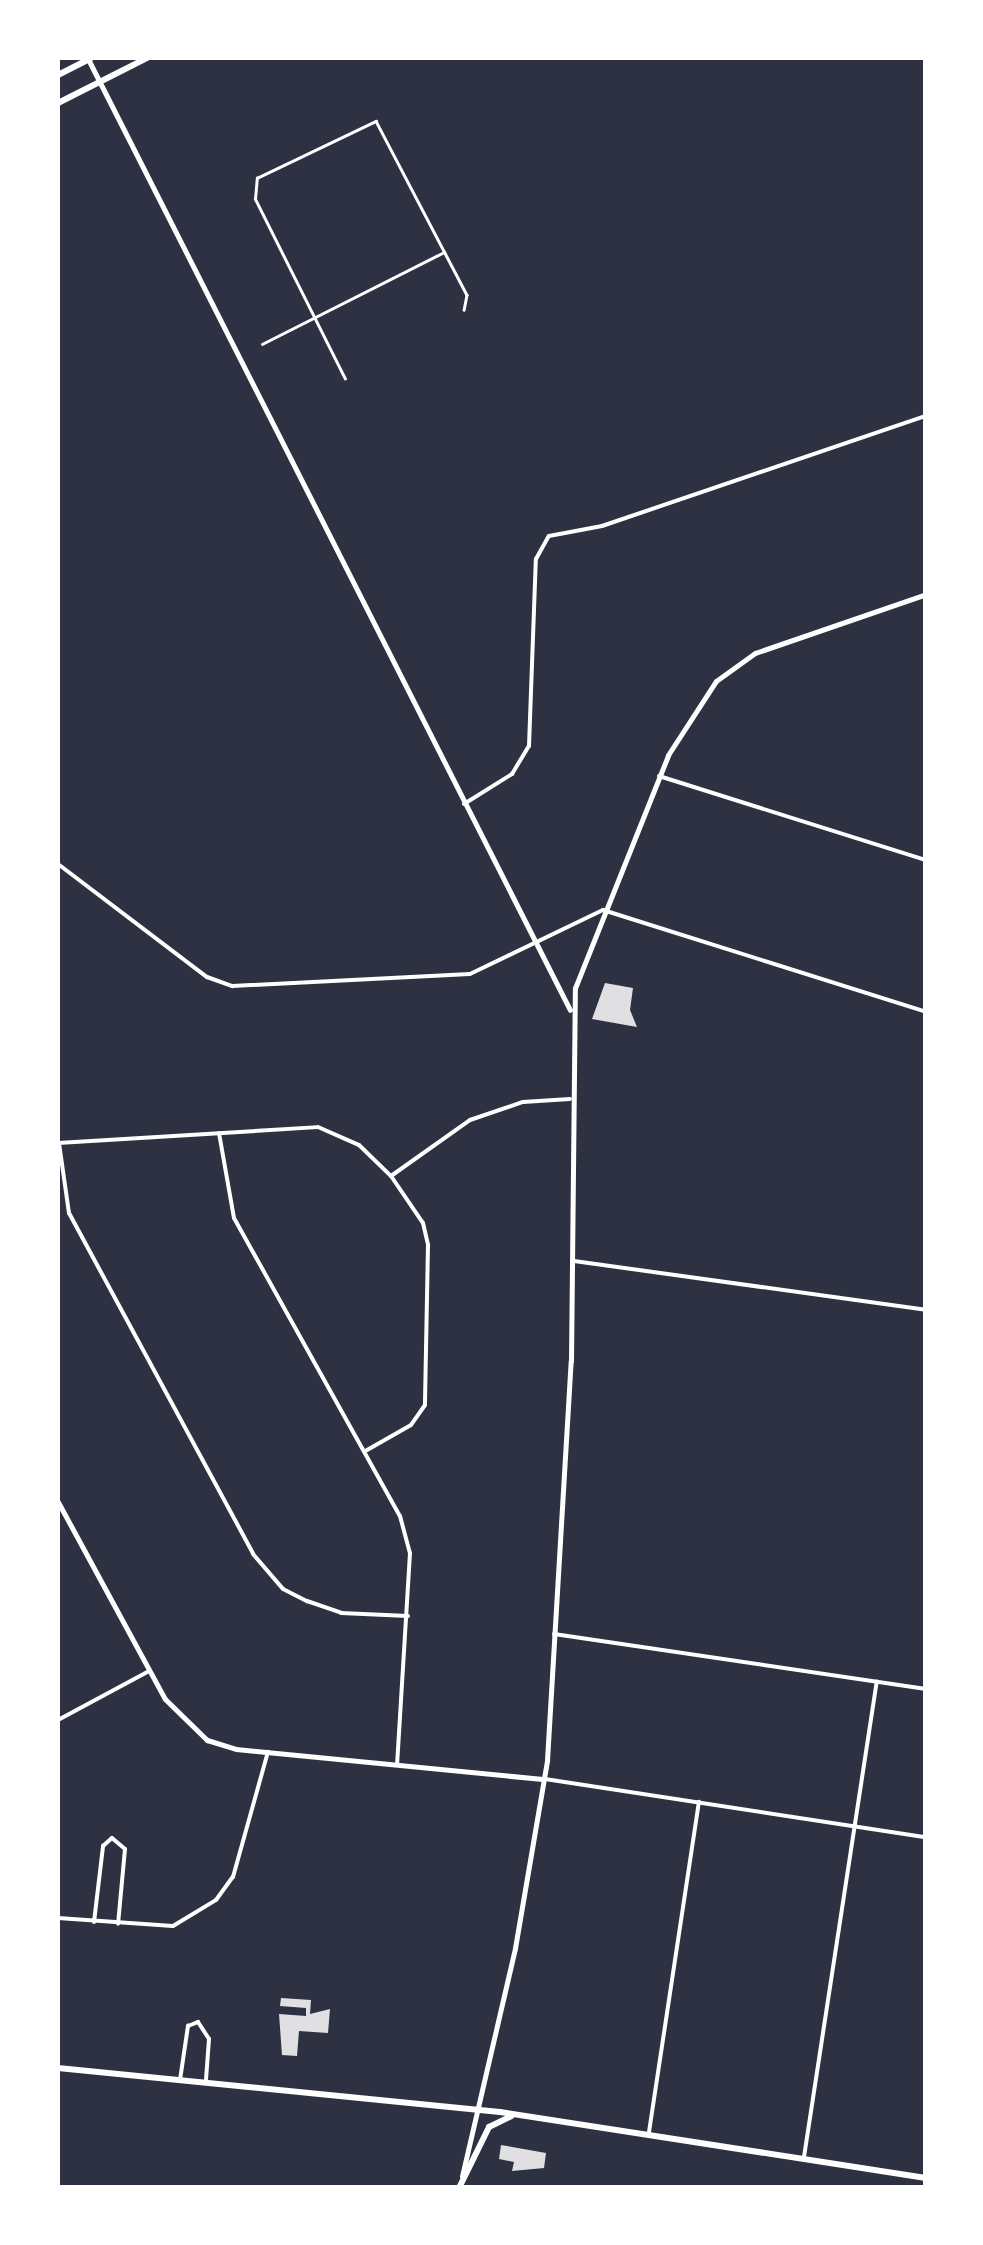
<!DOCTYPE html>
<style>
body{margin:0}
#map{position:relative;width:983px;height:2245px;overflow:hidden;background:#2d3142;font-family:Ubuntu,sans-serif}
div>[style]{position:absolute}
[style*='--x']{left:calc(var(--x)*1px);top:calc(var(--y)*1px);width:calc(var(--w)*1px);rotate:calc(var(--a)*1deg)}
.building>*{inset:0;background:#e0e0e3}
.service>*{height:2.5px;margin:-1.25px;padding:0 1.25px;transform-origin:1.25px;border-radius:1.25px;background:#fff}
.minor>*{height:4px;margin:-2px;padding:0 2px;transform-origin:2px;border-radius:2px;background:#fff}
.tertiary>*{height:5px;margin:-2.5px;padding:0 2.5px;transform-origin:2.5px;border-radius:2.5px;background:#fff}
.secondary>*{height:6px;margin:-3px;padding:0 3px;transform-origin:3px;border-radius:3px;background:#fff}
.trunk>*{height:6px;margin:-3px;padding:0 3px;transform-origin:3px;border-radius:3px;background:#fff}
span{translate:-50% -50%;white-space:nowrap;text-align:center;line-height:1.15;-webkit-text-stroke:10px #fff;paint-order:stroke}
.frame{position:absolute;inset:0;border:60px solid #fff;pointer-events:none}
</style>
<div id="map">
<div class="building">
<i style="clip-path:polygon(605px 983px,633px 988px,630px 1010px,637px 1027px,592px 1019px)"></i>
<i style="clip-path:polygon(281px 1998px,311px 2000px,310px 2014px,330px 2009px,328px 2033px,299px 2031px,297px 2056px,282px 2055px,279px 2014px,306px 2016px,306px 2008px,280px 2006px)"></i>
<i style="clip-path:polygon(501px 2145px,546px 2153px,544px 2168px,512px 2171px,514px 2162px,499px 2159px)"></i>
</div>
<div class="service">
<i style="--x:262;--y:344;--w:204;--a:-26.8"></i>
<i style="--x:345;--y:379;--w:201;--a:-116.6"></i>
<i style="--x:255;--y:199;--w:21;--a:-85"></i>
<i style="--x:257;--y:178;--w:132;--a:-25.6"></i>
<i style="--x:376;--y:121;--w:196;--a:62.4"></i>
<i style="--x:467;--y:295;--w:15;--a:101"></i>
</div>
<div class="minor">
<i style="--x:659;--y:776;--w:280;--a:17.5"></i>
<i style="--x:464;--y:804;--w:57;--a:-32"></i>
<i style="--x:512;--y:774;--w:33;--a:-59"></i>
<i style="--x:529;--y:746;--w:187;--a:-87.9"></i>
<i style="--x:536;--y:559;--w:26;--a:-61"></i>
<i style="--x:549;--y:536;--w:54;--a:-10.7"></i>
<i style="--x:602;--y:526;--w:342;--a:-18.8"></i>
<i style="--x:58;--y:864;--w:187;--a:37.2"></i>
<i style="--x:207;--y:977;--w:27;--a:20"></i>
<i style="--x:232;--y:986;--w:238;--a:-2.9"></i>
<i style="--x:470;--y:974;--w:148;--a:-25.7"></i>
<i style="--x:603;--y:910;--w:339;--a:17.5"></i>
<i style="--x:219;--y:1133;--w:86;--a:80"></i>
<i style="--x:234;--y:1218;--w:341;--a:60.9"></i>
<i style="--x:400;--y:1516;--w:38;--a:75"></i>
<i style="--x:410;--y:1553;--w:211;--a:93.5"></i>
<i style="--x:58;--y:1143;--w:260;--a:-3.5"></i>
<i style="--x:318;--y:1127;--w:45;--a:23.7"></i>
<i style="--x:359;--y:1145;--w:45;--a:44.1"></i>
<i style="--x:391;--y:1176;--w:57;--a:55.8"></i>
<i style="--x:423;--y:1223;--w:23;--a:77"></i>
<i style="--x:428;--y:1245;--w:160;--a:91.1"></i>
<i style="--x:425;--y:1405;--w:24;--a:125"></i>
<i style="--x:411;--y:1425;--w:51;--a:150.4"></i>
<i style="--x:59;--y:1143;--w:71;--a:81.9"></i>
<i style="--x:69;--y:1213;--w:387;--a:61.6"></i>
<i style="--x:253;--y:1554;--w:46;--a:49.4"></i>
<i style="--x:283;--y:1589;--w:27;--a:27"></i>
<i style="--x:307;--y:1601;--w:36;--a:19"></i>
<i style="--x:341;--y:1613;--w:67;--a:2.6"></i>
<i style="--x:391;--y:1176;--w:97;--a:-35.3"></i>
<i style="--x:470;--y:1120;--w:56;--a:-18.8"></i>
<i style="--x:523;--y:1102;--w:47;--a:-3.7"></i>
<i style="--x:574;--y:1261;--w:355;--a:7.9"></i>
<i style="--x:554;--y:1634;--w:376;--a:8.4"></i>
<i style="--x:58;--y:1720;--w:103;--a:-28.3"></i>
<i style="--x:545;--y:1779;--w:385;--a:8.7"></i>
<i style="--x:58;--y:1918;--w:115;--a:4"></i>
<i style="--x:173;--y:1926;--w:50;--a:-31.2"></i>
<i style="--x:216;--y:1900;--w:29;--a:-54"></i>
<i style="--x:233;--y:1877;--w:130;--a:-74.4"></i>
<i style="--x:94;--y:1922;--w:77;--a:-83.2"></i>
<i style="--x:103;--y:1846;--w:12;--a:-42"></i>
<i style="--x:112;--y:1838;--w:17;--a:40"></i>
<i style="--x:125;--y:1849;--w:75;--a:95.3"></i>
<i style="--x:180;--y:2080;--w:55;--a:-81.6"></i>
<i style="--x:188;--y:2026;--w:11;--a:-22"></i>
<i style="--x:198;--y:2022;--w:20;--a:57"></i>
<i style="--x:209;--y:2039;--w:41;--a:94.2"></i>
<i style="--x:649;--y:2132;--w:334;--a:-81.4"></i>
<i style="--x:804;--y:2157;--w:481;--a:-81.3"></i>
</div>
<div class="tertiary">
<i style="--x:88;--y:59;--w:1066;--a:63.12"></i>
<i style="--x:58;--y:1502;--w:224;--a:61.5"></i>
<i style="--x:165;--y:1699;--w:59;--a:44.3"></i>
<i style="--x:207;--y:1740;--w:30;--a:17"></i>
<i style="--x:236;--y:1749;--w:308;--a:5.6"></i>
<i style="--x:462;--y:2176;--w:234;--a:-76.9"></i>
<i style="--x:515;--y:1948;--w:191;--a:-80.3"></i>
<i style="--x:547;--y:1760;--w:400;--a:-86.6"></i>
<i style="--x:571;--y:1361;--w:373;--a:-89.4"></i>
<i style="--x:575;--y:988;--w:251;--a:-68.2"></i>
<i style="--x:668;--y:755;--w:88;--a:-57"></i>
<i style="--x:716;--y:681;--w:48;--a:-35.7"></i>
<i style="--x:755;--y:653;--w:181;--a:-19"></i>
</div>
<div class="secondary">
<i style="--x:58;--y:2068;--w:444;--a:5.7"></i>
<i style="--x:500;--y:2112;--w:431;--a:8.8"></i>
<i style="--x:459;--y:2188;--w:68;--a:-63.8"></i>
<i style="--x:489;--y:2127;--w:25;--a:-26"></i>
</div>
<div class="trunk">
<i style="--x:58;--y:75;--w:37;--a:-27"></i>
<i style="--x:58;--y:103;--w:100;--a:-26.8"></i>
</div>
<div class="frame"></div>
</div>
